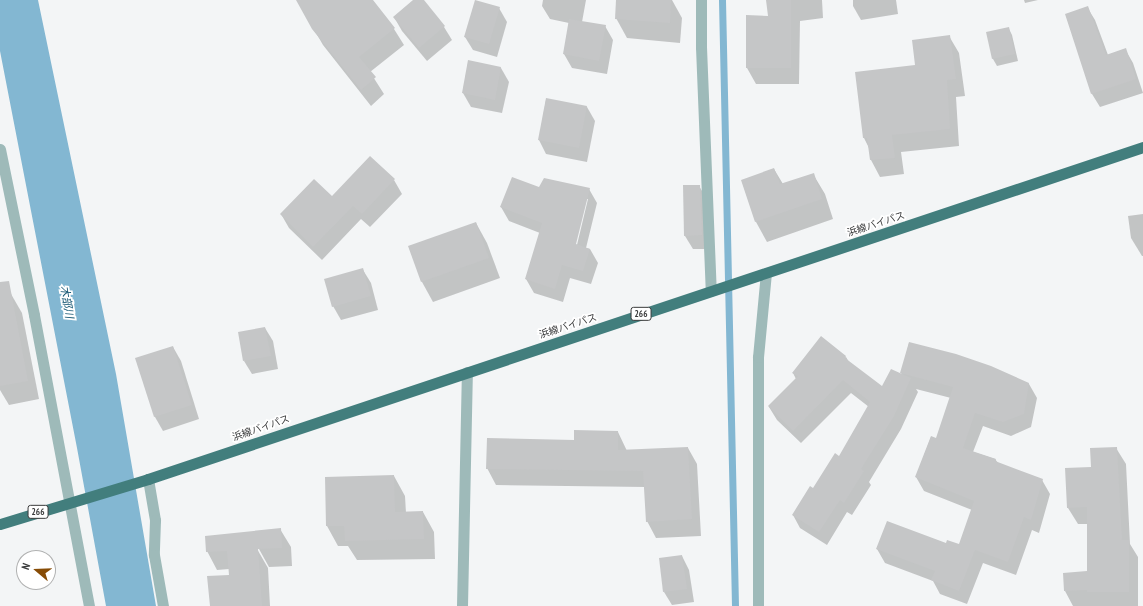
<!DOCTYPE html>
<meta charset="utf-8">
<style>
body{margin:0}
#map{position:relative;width:1143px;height:606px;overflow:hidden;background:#f3f5f6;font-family:"PT Sans Narrow","Noto Sans JP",sans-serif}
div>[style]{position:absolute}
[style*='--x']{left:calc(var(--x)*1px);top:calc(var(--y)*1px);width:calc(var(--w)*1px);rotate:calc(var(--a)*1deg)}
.water>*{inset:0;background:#83b7d2}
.shadow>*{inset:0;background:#0003}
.stream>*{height:7px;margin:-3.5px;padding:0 3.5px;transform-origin:3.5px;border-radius:3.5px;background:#83b7d2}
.building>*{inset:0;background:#c5c6c7}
.minor>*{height:11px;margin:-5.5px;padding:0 5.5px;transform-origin:5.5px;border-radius:5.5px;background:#9ebab9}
.trunk>*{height:11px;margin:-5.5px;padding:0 5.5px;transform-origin:5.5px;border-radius:5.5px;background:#427e7d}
span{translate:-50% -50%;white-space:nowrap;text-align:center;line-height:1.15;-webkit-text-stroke:3.5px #fff;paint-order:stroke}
.shield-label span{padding:1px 3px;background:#fff;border:1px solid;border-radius:3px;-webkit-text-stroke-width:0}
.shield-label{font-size:9px;color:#3a3b3c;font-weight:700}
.street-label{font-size:10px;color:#3a3b3c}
.water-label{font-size:11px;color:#10526f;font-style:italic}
.north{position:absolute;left:16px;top:550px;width:40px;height:40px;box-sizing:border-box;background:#fff;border:1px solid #b0b1b1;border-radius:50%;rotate:289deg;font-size:11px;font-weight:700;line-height:16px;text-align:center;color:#3a3b3c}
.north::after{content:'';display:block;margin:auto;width:14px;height:18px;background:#874c06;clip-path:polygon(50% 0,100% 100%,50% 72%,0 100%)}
</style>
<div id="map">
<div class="water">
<i style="clip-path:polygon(0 0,38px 0,116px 374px,156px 606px,106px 606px,77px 448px,0 51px)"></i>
</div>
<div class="shadow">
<i style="clip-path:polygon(297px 0,371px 0,394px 29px,404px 45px,370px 72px,384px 94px,371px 106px,323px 45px)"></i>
<i style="clip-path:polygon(414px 0,422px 0,444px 27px,452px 40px,427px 61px,402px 31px,394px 17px)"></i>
<i style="clip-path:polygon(543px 0,586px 0,582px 22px,605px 26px,613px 40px,607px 74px,572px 68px,564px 54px,569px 23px,550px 19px,542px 6px)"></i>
<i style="clip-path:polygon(617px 0,672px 0,682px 18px,680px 43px,627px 38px,616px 18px)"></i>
<i style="clip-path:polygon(767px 0,822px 0,823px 18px,800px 21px,799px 84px,756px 84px,747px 68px,747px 16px,769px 17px)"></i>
<i style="clip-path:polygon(853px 0,896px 0,898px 14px,861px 20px,853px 6px)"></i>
<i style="clip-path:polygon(1024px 0,1038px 0,1025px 3px)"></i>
<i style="clip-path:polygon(1087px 7px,1095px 20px,1108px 55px,1125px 49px,1133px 63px,1143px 93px,1100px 107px,1092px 94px,1066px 15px)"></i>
<i style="clip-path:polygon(499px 8px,507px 22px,497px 57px,473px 50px,465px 37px)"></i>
<i style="clip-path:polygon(1009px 29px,1012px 35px,1018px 61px,997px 66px,993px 59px,988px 33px)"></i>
<i style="clip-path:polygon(949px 36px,959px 53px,965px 96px,956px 97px,959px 146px,901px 152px,904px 174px,880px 177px,871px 160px,869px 148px,864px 138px,857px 73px,917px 66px)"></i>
<i style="clip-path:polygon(469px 62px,501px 68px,509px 82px,502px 113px,471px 107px,463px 93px)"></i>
<i style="clip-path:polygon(546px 100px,587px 107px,595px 121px,587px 162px,546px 154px,539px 140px)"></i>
<i style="clip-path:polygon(774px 169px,783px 184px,813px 174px,825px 194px,833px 219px,767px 242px,756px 222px,742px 181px)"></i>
<i style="clip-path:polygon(394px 180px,402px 194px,370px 227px,361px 219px,322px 260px,289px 228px,281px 214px)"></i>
<i style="clip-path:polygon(699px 186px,707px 199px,709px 249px,693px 249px,685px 236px)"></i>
<i style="clip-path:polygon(evenodd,539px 188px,589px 189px,597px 203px,586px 248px,590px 249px,598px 263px,591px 284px,570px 278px,563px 302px,534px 293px,526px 279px,540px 233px,509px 221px,501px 207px,539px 188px,586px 199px,588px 199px,576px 249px,574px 249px,586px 199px)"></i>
<i style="clip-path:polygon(1143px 214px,1143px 256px,1142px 256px,1131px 238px,1128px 216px)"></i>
<i style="clip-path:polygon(476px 223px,487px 243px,500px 278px,433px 302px,422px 282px,409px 247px)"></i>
<i style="clip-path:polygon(363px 270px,371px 283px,378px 310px,341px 320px,333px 306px)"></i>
<i style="clip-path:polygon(11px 294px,22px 313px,39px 399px,9px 405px,0 390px,0 296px)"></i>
<i style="clip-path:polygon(265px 328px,273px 341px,278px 369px,252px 374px,244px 361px)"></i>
<i style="clip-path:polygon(909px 343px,1029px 384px,1037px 398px,1031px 427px,1011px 436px,983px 426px,973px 452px,995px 459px,998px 463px,1042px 480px,1050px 494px,1039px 533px,1032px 530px,1016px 575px,983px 563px,967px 604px,940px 594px,933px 581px,885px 563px,877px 549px,946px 544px,960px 545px,972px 510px,924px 491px,916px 477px,931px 437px,937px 439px,951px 398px,916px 389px,918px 392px,901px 429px,869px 482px,871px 485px,852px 515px,847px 512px,827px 545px,800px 528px,793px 515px,840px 457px,869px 407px,851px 393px,801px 443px,777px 420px,769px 407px,796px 379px,793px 373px,846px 357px,849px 362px,883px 388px,901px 375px)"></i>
<i style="clip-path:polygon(173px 347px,181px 361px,199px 419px,163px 431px,155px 417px,136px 359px)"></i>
<i style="clip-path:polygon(618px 432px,627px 451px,688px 448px,697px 464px,701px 536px,656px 538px,647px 521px,645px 487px,496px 485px,487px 468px,575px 441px)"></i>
<i style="clip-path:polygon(1116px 448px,1126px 464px,1130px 544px,1138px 557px,1138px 606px,1073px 606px,1065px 591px,1088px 572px,1088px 524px,1078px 524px,1068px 508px)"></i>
<i style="clip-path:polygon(394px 476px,405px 496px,406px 513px,423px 512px,434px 532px,435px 559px,357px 560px,348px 546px,338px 546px,327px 526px)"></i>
<i style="clip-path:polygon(280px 529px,291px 547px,292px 566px,269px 567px,259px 549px,257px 549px,268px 568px,270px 606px,211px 606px,230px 576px,229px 569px,217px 570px,207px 551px)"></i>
<i style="clip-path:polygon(682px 556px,689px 570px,694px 602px,672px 605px,664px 592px)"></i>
</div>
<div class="stream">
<i style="--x:722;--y:0;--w:606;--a:88.77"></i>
</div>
<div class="building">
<i style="clip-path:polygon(296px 0,373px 0,395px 28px,359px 57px,376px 77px,361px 90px,312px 29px)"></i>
<i style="clip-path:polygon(413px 0,424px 0,445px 26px,419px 48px,393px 17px)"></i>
<i style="clip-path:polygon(475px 0,500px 7px,489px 44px,464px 37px)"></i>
<i style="clip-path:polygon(616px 0,671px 0,670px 23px,615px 19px)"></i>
<i style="clip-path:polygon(766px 0,791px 0,791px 68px,746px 68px,746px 15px,768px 16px)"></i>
<i style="clip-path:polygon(1088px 6px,1106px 55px,1126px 48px,1136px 79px,1091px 94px,1065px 14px)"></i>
<i style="clip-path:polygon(569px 19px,606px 25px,599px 61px,563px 54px)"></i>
<i style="clip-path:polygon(1009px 27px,1015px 54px,992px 59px,986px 32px)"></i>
<i style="clip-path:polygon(950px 35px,956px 79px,947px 80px,950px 129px,892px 135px,895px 158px,870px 160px,867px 138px,863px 138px,855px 72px,915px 65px,912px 40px)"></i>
<i style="clip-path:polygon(468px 60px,501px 67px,495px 100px,462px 93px)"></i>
<i style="clip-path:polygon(546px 98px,587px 106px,579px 148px,538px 140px)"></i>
<i style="clip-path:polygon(370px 156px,395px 179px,362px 214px,353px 206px,313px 247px,280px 214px,314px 179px,332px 196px)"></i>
<i style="clip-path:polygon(774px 168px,780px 184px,814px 173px,822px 199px,755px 222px,741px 180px)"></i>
<i style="clip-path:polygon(512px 177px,539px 187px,544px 178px,590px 188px,576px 244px,590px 249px,583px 271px,562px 265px,555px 289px,525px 279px,542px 223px,500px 207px)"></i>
<i style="clip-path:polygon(683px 185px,700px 185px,702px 235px,684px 236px)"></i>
<i style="clip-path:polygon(476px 222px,489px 258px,421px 282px,408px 246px)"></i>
<i style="clip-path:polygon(363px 268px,371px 296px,332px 307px,324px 279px)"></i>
<i style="clip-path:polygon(9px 281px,28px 381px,0 386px,0 282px)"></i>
<i style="clip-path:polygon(265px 327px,271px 356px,243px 361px,238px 332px)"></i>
<i style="clip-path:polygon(821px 336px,846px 356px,845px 358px,882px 386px,891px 369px,911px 378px,894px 416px,861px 469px,864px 471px,844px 503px,840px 500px,819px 532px,792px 515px,810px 486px,813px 488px,835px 453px,839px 456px,870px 402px,843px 380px,793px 431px,768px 406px,798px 376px,792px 373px)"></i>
<i style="clip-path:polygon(909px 342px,956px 354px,991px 366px,1029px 383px,1024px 414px,1003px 422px,975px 413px,963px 448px,996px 459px,995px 461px,1043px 479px,1031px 520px,1024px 517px,1008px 562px,975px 550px,959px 591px,931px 580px,935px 571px,876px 549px,887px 521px,946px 543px,947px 540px,959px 544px,974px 501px,915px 477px,931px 436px,936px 438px,953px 387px,900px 373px)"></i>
<i style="clip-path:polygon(173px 346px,192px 405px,154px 417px,135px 358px)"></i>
<i style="clip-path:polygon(574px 430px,618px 431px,618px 450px,688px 447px,692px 519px,646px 522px,643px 471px,486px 469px,487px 438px,574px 440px)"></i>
<i style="clip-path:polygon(1117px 447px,1122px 540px,1129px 540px,1129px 592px,1087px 592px,1087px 590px,1064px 591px,1063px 573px,1087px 571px,1087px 507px,1067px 508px,1065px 468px,1091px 467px,1090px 448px)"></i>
<i style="clip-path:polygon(394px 475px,395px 512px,423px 511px,424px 539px,345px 541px,344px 526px,326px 526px,325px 477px)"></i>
<i style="clip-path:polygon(281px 528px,282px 548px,258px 549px,262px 606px,210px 606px,207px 576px,229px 575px,227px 551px,206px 552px,205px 536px)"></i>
<i style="clip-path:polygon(682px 555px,687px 589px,663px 592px,659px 558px)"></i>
</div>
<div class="minor">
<i style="--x:701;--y:0;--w:47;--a:90"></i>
<i style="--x:701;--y:47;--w:244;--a:87.7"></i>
<i style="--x:0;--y:149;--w:169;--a:78.4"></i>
<i style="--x:34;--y:315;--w:296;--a:79.3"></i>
<i style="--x:148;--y:479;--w:42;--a:80.3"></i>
<i style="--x:155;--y:520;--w:35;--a:92"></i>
<i style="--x:154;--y:555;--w:52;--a:80"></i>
<i style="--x:462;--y:606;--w:234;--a:-88.8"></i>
<i style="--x:758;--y:606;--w:249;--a:-90"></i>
<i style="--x:758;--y:357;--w:84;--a:-84.6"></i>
</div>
<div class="trunk">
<i style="--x:0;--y:524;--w:155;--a:-16.9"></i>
<i style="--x:148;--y:479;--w:1049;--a:-18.45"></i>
</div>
<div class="shield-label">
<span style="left:641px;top:314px">266</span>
<span style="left:38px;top:512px">266</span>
</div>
<div class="street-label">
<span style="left:876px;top:224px;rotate:-18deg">浜線バイパス</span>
<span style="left:568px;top:326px;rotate:-18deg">浜線バイパス</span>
<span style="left:261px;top:428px;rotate:-19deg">浜線バイパス</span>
</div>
<div class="water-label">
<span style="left:67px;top:302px;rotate:81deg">木部川</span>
</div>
<div class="north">N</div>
</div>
